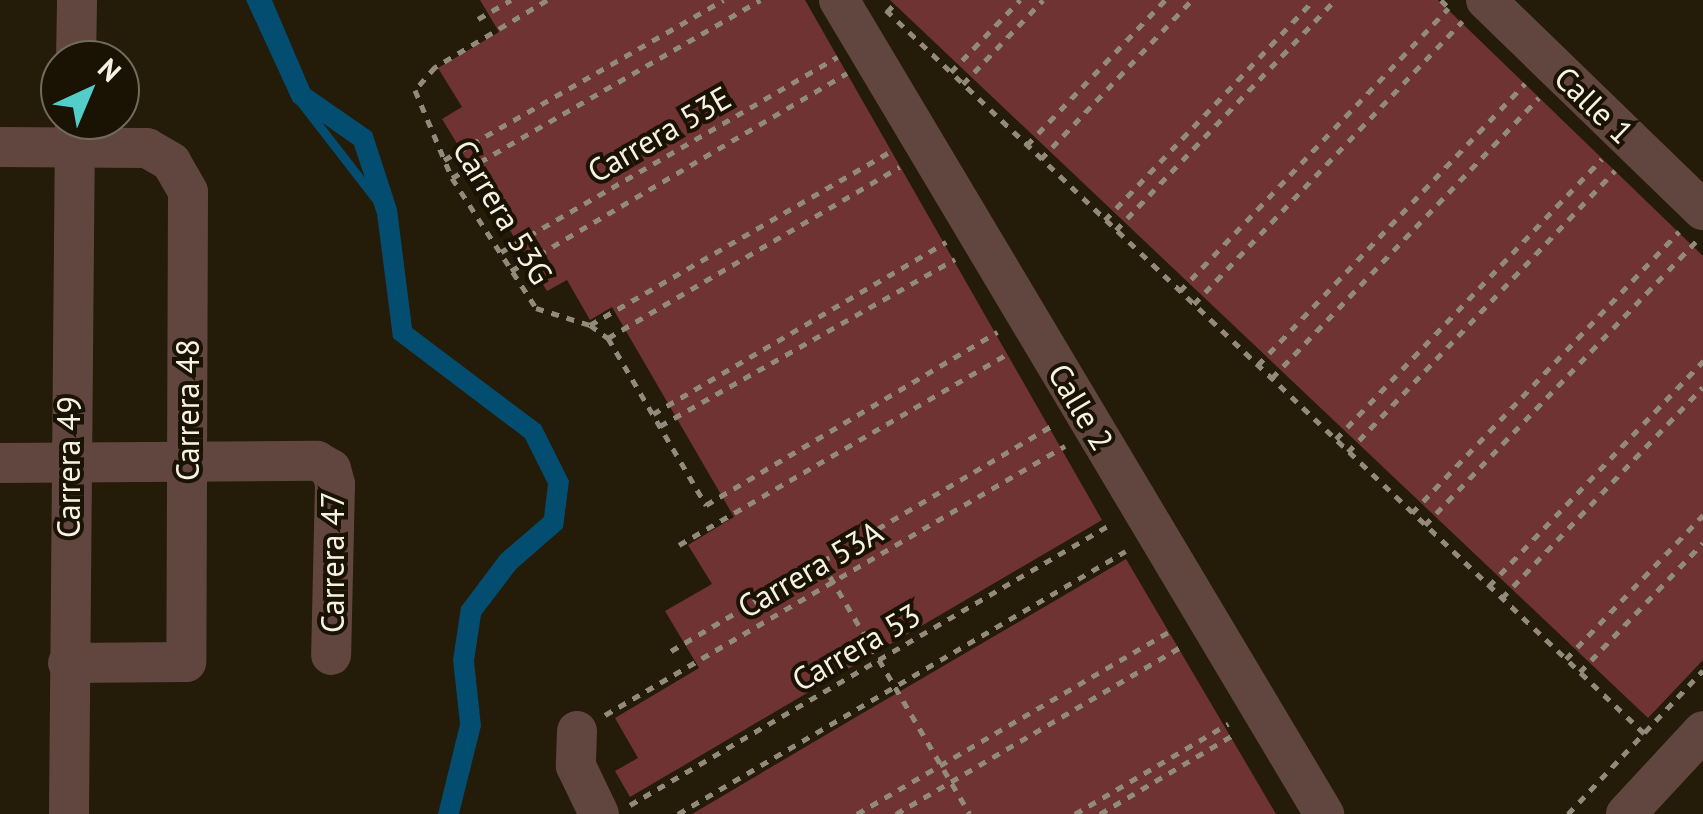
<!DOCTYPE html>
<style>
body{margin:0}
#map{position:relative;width:1703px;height:814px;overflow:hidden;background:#241b08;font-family:"PT Sans",sans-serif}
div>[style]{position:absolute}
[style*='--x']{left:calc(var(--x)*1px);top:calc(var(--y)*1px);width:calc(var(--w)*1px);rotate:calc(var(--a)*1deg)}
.water>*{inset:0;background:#034d70}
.stream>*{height:9px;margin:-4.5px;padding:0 4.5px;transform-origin:4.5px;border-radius:4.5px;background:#034d70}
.building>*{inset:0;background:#6f3333}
.path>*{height:5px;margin-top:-2.5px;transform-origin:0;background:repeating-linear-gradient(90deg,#928b7c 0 8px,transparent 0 16px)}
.minor>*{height:40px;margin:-20px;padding:0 20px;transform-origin:20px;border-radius:20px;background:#614640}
span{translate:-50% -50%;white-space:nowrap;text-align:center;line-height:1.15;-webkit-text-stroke:8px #1a1202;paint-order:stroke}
.street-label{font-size:32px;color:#f6f1e5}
.north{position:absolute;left:40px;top:40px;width:100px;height:100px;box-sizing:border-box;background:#1a1202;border:2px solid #726b5d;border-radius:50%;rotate:44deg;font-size:28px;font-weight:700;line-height:40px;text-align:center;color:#f6f1e5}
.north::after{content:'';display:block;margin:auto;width:35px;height:45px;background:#53cdc9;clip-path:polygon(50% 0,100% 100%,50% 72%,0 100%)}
</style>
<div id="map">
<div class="water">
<i style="clip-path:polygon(246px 0,272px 0,310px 89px,372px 132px,397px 209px,412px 328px,541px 425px,569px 481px,563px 528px,516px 569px,481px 615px,474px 661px,481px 726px,459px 814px,438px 814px,460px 724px,453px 660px,461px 607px,501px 554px,544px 517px,548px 484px,525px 438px,393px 338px,377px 214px,354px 145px,293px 102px)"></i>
</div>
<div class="stream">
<i style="--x:299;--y:100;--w:124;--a:52.2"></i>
</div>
<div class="building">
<i style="clip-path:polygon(480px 0,805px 0,1102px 520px,630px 797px,615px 771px,638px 758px,615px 718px,699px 668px,665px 611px,712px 584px,688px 545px,734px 517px,612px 307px,590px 320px,567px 280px,547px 291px,442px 119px,462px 107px,438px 68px,499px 32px)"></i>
<i style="clip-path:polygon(890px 0,1438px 0,1703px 256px,1703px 660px,1648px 718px)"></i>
<i style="clip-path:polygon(1126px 559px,1276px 814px,692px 814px,839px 727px)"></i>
</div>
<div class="path">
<i style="--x:547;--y:0;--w:131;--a:149.1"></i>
<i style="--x:435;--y:67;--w:30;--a:131"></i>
<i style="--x:415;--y:90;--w:95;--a:67.2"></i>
<i style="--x:452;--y:178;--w:155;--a:57.1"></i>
<i style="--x:536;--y:308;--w:57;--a:17.5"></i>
<i style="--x:590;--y:325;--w:22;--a:36"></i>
<i style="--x:608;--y:338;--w:194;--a:59.6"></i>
<i style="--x:706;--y:505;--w:339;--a:-30.7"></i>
<i style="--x:1441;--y:0;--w:13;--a:45"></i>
<i style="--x:886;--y:10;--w:1048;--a:43.65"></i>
<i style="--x:887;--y:12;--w:16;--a:-47"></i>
<i style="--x:478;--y:19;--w:38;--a:-30"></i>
<i style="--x:951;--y:72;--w:100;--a:-46.2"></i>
<i style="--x:963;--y:84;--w:116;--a:-46.4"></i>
<i style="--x:1027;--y:145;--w:200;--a:-46.4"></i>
<i style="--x:1041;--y:159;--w:219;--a:-46.5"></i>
<i style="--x:444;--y:160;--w:322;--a:-29.8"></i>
<i style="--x:452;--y:178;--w:356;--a:-30"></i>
<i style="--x:1105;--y:220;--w:303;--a:-46.5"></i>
<i style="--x:1116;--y:230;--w:318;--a:-46.4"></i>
<i style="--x:501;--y:252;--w:389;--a:-30.1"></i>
<i style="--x:511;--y:271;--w:390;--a:-30.5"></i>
<i style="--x:1180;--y:291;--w:390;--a:-46.5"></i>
<i style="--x:1194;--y:304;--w:390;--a:-46.5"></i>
<i style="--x:590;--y:325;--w:346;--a:-30"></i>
<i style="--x:608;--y:338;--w:338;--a:-30.4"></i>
<i style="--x:1258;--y:365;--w:388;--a:-46.5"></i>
<i style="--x:1272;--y:378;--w:387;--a:-46.4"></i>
<i style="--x:653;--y:414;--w:340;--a:-30.4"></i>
<i style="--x:660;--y:426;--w:339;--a:-29.5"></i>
<i style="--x:1336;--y:439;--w:386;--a:-46.5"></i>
<i style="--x:1348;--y:452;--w:388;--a:-46.5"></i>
<i style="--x:1412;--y:513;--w:388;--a:-46.5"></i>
<i style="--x:1425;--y:525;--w:393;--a:-46.3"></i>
<i style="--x:679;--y:545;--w:383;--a:-30.2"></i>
<i style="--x:822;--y:563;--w:291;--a:59.5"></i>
<i style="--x:1489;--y:586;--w:311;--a:-46.4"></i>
<i style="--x:1502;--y:598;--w:291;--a:-46.4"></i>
<i style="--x:671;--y:651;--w:442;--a:-30.6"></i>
<i style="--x:1566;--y:659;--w:199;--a:-46.4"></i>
<i style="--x:1580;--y:672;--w:178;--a:-46.4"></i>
<i style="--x:605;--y:715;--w:533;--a:-30.32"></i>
<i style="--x:630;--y:805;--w:557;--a:-30.29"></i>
<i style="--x:678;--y:814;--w:519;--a:-30.42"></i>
<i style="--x:857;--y:814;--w:365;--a:-30.3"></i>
<i style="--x:896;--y:814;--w:332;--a:-30.4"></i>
<i style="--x:1075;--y:814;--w:178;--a:-30.5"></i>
<i style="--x:1100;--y:814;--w:157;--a:-30.7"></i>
<i style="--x:1568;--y:814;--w:197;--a:-46.8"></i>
</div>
<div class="minor">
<i style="--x:839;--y:0;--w:948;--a:59.21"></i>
<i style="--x:1486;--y:0;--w:302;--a:44.1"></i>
<i style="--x:76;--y:60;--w:60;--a:-89"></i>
<i style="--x:0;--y:147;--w:147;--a:0.4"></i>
<i style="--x:147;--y:148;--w:28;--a:30"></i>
<i style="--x:171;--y:162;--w:34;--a:60"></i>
<i style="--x:188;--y:192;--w:470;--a:90.2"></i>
<i style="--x:186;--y:662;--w:118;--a:179.5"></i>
<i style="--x:0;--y:463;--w:317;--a:-0.4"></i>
<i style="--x:317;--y:461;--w:16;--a:30"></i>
<i style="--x:331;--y:469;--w:16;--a:75"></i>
<i style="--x:335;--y:484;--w:171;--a:91.3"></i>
<i style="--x:577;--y:731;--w:35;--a:92"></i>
<i style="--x:576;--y:766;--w:53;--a:64.4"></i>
<i style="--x:69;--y:814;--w:694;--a:-89.5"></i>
<i style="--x:1626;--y:814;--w:113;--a:-47.1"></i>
</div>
<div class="street-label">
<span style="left:1594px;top:105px;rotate:44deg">Calle 1</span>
<span style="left:659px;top:134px;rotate:-30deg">Carrera 53E</span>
<span style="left:503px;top:212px;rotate:59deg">Carrera 53G</span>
<span style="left:1081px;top:407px;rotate:59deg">Calle 2</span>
<span style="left:187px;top:410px;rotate:-90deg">Carrera 48</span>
<span style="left:68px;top:467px;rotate:-90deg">Carrera 49</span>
<span style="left:332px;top:562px;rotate:-90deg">Carrera 47</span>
<span style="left:810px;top:569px;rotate:-30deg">Carrera 53A</span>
<span style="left:856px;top:647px;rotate:-30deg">Carrera 53</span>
</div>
<div class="north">N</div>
</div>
